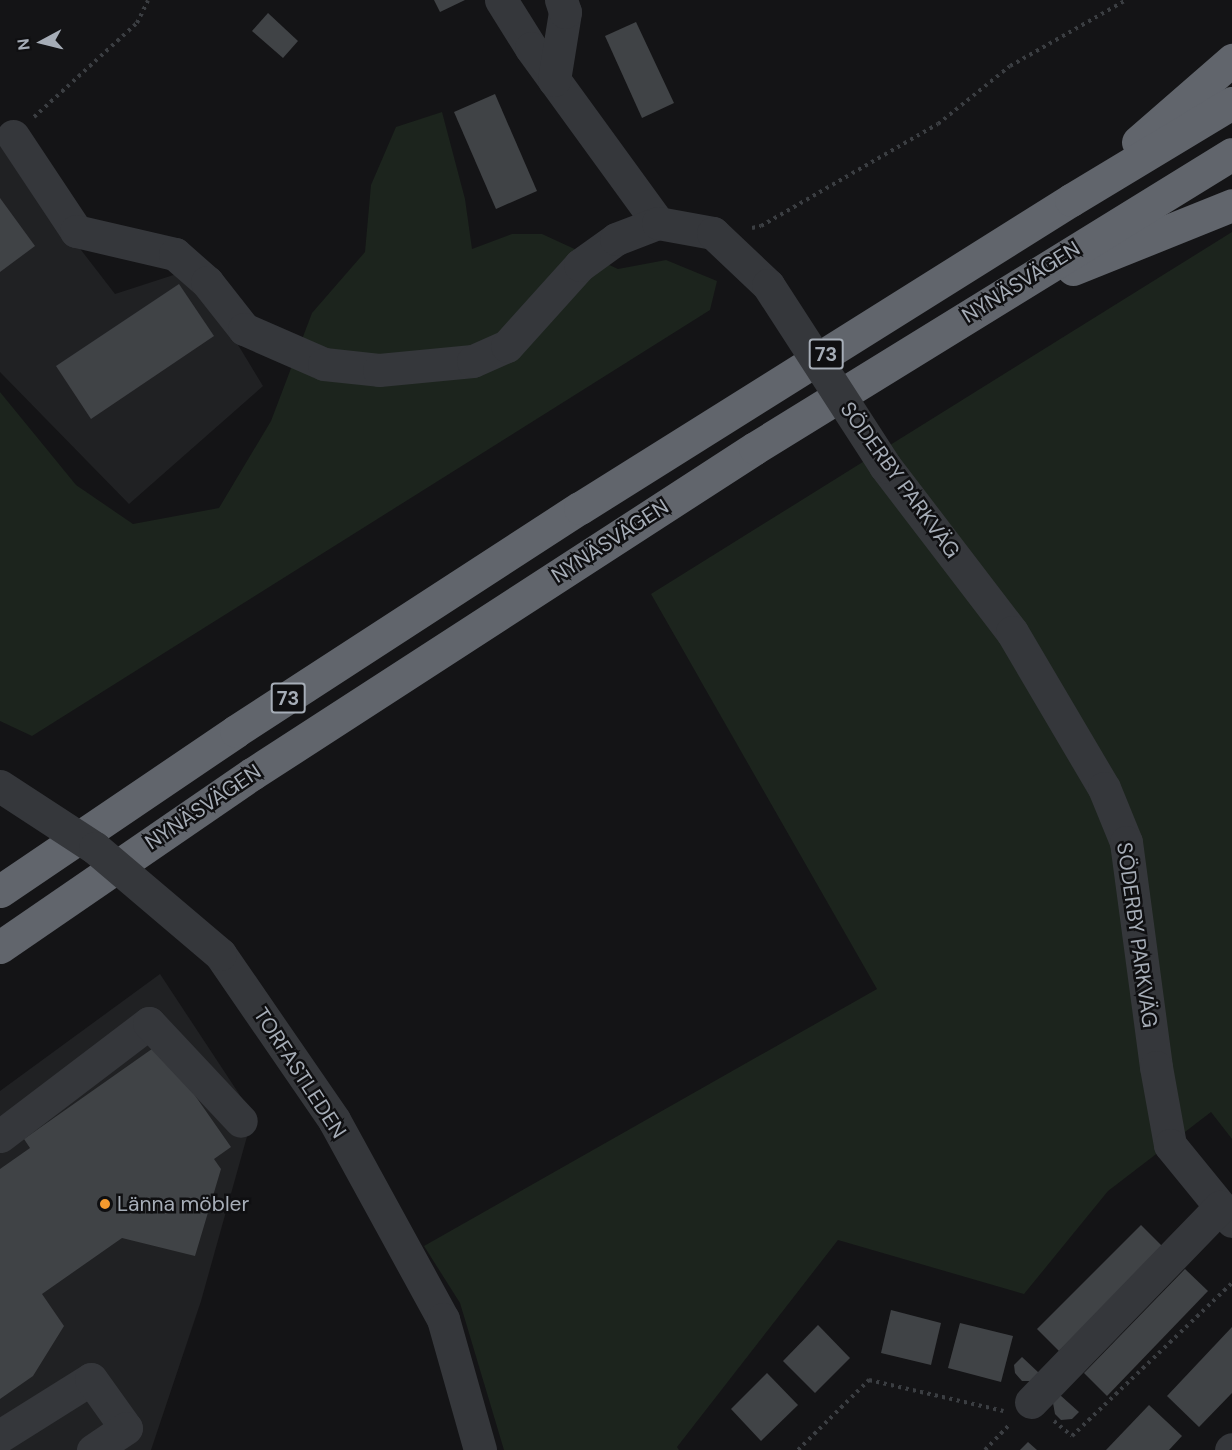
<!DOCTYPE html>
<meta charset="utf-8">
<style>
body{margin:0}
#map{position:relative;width:1232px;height:1450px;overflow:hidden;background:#141416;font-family:"DM Sans",sans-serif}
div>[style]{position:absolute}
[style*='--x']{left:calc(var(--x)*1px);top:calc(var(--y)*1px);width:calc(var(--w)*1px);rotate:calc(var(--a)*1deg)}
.built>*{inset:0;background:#202123}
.green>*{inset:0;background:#1c241d}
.building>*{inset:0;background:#404346}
.path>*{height:4px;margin-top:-2px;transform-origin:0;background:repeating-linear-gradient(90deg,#3b3e42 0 3px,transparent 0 7.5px)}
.minor>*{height:33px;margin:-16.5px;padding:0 16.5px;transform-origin:16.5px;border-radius:16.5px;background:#35373b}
.highway>*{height:33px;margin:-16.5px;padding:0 16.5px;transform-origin:16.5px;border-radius:16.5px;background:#61656c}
.minor-bridge>*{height:33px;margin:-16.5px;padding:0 16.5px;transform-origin:16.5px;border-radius:16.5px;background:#35373b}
.dots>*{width:16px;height:16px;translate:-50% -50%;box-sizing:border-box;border:3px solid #0f0f11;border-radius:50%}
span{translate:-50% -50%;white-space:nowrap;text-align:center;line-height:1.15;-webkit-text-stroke:5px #0f0f11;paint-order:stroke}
.shield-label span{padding:2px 4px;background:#0f0f11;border:2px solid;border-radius:4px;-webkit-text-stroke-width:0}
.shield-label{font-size:20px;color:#a6adb7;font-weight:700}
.street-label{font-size:21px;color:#a6adb7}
.poi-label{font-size:21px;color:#a6adb7}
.left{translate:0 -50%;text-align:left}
.north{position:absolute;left:12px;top:12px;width:60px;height:60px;-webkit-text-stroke:4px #0f0f11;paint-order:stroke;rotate:263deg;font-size:16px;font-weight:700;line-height:24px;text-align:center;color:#a6adb7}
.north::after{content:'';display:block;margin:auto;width:21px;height:27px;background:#a6adb7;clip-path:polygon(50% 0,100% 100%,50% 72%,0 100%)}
</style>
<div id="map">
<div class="built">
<i style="clip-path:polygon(0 145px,115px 294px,192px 269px,263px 386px,129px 504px,0 372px)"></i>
<i style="clip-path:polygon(160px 974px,253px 1115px,201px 1301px,151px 1450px,0 1450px,0 1091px)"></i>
</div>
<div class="green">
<i style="clip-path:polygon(442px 112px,465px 199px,472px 249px,512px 234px,542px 234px,618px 269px,666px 260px,717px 281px,710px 310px,32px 736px,0 721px,0 392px,76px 485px,133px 524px,219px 508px,271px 421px,312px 313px,365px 252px,371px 185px,396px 127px)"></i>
<i style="clip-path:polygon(1232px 232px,1232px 1139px,1211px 1112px,1108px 1191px,1024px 1294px,838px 1240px,677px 1447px,679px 1450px,504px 1450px,460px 1303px,424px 1246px,877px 989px,651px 594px)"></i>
</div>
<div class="building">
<i style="clip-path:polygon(434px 0,465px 0,440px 12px)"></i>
<i style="clip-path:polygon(268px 13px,298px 41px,283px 58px,252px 31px)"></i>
<i style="clip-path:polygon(636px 22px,674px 103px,642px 118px,605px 36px)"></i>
<i style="clip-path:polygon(495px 94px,537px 191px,496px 209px,454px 112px)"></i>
<i style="clip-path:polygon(0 198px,35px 246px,0 272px)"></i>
<i style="clip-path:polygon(179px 284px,214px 336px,91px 419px,56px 366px)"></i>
<i style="clip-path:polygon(159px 1044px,231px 1147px,214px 1159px,221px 1169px,195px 1256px,122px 1238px,42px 1294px,64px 1326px,33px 1376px,0 1399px,0 1169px,30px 1148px,24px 1139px)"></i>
<i style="clip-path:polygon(1141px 1225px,1163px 1247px,1059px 1351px,1037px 1329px)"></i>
<i style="clip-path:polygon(1185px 1269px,1208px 1291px,1107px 1396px,1084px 1373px)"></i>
<i style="clip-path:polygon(891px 1310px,941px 1323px,931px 1365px,881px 1353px)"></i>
<i style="clip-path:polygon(960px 1323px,1013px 1336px,1001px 1382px,948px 1368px)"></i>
<i style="clip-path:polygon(818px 1325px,850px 1358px,815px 1393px,783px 1361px)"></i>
<i style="clip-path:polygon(1232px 1327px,1232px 1393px,1199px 1427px,1167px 1396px)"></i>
<i style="clip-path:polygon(1022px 1357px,1039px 1373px,1032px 1381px,1022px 1381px,1015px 1373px,1014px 1365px)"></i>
<i style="clip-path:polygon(767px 1373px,798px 1405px,761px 1441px,731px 1409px)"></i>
<i style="clip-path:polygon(1060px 1395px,1079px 1412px,1072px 1419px,1061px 1420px,1055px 1414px,1053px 1403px)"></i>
<i style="clip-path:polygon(1149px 1405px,1182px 1436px,1169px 1450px,1106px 1450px)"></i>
<i style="clip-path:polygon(1028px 1442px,1037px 1450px,1020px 1450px)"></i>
</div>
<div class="path">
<i style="--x:34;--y:117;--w:139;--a:-42.4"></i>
<i style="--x:137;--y:23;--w:25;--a:-64"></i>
<i style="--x:752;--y:228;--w:9;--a:-13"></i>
<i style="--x:761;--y:226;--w:204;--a:-30"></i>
<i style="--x:938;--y:124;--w:92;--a:-38.9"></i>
<i style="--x:1010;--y:66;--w:133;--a:-29.6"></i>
<i style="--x:1054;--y:1421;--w:23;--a:40"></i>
<i style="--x:1072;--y:1436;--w:221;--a:-43.7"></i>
<i style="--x:798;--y:1450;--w:100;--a:-44.6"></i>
<i style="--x:869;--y:1380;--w:138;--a:13"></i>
<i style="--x:985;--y:1450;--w:37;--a:-46"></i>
</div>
<div class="minor">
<i style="--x:501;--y:0;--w:57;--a:58"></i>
<i style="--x:531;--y:48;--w:216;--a:54"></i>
<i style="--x:554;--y:80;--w:69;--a:-80.8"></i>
<i style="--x:565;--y:12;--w:13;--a:-108"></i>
<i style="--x:13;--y:136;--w:114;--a:56.4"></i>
<i style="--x:76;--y:231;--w:102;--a:13.1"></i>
<i style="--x:175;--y:254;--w:43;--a:41.2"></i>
<i style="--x:207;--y:282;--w:60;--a:51.8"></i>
<i style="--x:244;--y:329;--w:87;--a:23.6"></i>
<i style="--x:324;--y:364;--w:55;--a:6.2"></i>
<i style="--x:379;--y:370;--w:94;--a:-5.5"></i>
<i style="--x:473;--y:361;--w:37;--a:-24"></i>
<i style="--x:507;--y:346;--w:109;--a:-48"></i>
<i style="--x:580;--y:265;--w:44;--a:-35.8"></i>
<i style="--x:616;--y:239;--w:45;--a:-20.9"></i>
<i style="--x:658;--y:223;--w:56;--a:10.3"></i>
<i style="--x:713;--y:233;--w:76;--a:43.4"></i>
<i style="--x:885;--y:466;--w:209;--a:52.6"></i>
<i style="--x:1012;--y:632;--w:181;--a:59.5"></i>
<i style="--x:1104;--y:788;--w:58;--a:67.8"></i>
<i style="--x:1126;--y:842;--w:227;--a:82.4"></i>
<i style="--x:1156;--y:1067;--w:79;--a:79.8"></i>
<i style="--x:1170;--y:1145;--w:98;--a:50.8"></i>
<i style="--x:220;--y:954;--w:201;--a:55.5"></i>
<i style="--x:334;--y:1120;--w:227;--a:61.3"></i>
<i style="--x:443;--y:1319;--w:136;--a:74.2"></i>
<i style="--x:0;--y:1136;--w:187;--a:-37.2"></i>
<i style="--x:149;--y:1023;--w:134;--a:46.8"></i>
<i style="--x:1031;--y:1402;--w:272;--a:-45.9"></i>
<i style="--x:0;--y:1436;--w:107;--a:-32.1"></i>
<i style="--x:91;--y:1379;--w:60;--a:54.5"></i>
<i style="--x:126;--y:1428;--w:40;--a:146"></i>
<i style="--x:1231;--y:1450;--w:1;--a:-45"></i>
</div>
<div class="highway">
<i style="--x:1138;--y:142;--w:125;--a:-41.1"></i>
<i style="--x:1073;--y:269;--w:171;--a:-21.9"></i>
<i style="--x:0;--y:891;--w:285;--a:-34.1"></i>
<i style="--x:236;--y:731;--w:410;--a:-33"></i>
<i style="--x:580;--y:508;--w:580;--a:-32.1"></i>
<i style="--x:1071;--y:200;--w:188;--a:-31.1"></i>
<i style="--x:0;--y:947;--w:306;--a:-34.5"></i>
<i style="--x:252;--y:774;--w:599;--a:-32.95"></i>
<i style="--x:755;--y:448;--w:560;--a:-31.65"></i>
</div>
<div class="minor-bridge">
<i style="--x:768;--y:285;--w:216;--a:57.1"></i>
<i style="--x:0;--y:786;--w:113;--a:33.1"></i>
<i style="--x:95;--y:848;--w:164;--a:40.3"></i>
</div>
<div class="dots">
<i style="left:105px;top:1204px;background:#f49a2e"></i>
</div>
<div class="shield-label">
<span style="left:826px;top:354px">73</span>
<span style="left:288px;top:698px">73</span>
</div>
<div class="street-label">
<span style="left:1021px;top:282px;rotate:-32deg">NYNÄSVÄGEN</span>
<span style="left:900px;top:480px;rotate:54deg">SÖDERBY PARKVÄG</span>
<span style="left:610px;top:541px;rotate:-33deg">NYNÄSVÄGEN</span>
<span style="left:203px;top:807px;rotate:-34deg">NYNÄSVÄGEN</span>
<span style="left:1137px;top:935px;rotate:82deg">SÖDERBY PARKVÄG</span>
<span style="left:300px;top:1073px;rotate:57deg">TORFASTLEDEN</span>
</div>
<div class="poi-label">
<span class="left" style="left:117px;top:1204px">Länna möbler</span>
</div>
<div class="north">N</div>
</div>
